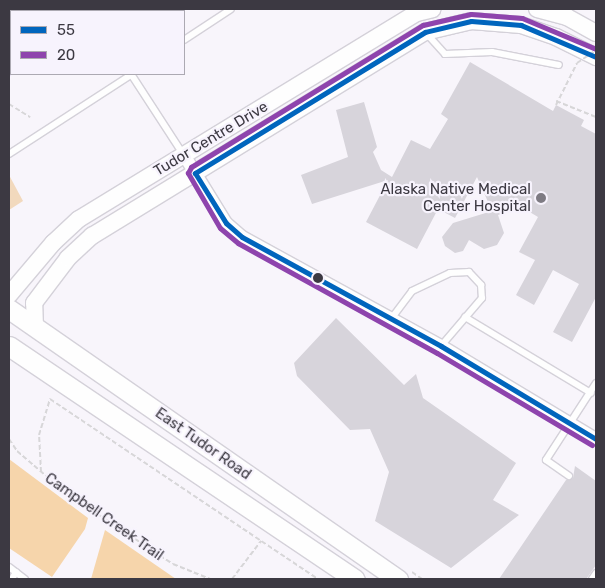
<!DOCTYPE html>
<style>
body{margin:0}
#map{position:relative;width:605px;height:588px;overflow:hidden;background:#f8f5fb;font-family:Rubik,sans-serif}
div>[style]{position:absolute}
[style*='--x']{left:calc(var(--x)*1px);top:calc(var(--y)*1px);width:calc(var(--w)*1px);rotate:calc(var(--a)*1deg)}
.green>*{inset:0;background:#f2d9bd}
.forest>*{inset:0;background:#f6d5ab}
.water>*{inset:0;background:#e7ddf6}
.building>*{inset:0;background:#d7d4db}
.path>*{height:2px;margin-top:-1px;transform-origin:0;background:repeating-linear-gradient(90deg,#d7d6d8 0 5px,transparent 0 7.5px)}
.roads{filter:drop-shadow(1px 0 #d4d1d9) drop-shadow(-1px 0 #d4d1d9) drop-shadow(0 1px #d4d1d9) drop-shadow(0 -1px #d4d1d9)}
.lane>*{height:6px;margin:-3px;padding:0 3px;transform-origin:3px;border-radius:3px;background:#fefefe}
.street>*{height:12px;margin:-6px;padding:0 6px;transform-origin:6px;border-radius:6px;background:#fefefe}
.secondary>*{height:16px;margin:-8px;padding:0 8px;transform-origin:8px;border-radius:8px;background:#fefefe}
.primary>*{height:19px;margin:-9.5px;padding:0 9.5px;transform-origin:9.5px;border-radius:9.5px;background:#fefefe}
.path-bridge>*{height:2px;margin-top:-1px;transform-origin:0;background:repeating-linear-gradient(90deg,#d7d6d8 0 5px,transparent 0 7.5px)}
.bus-1>*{height:5px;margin:-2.5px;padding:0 2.5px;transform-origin:2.5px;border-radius:2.5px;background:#0065bd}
.bus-2>*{height:5px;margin:-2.5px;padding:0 2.5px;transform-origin:2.5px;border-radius:2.5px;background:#8e44ad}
.dots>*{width:14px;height:14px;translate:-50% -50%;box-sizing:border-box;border:2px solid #f7f3fd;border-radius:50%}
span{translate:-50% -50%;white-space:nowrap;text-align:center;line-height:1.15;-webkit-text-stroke:4.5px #f7f3fd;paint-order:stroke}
.street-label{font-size:15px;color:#3c3942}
.poi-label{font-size:15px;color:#3c3942}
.right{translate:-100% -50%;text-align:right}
.frame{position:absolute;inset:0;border:10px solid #3c3942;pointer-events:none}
.legend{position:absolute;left:10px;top:10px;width:175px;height:65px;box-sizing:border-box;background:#f7f3fd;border:1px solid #aca9b2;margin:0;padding:6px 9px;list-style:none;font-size:15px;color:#3c3942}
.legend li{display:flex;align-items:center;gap:10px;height:25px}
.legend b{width:25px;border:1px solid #aca9b2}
</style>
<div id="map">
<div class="green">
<i style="clip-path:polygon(9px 175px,23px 201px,9px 210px)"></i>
</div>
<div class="forest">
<i style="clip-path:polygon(9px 459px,88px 518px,85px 529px,52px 577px,9px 548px)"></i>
<i style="clip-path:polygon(105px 530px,176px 579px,91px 579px)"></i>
</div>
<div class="water">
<i style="clip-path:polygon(9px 9px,169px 9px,11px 11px,12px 74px,9px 78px)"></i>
</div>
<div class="building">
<i style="clip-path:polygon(470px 62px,553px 111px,556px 105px,584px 120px,581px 126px,596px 134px,596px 297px,572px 342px,553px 332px,579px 284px,553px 270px,534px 305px,516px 295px,535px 260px,519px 252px,538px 217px,523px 208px,498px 215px,504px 233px,497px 245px,484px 249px,469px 240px,463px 251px,455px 253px,445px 246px,442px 237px,453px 223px,492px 211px,477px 177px,455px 218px,438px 209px,417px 249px,366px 222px,388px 180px,312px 204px,301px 175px,348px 157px,336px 110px,364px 102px,377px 147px,373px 152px,381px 170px,392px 177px,411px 140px,430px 149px,448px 119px,441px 114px)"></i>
<i style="clip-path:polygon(336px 318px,404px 385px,416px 374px,423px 398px,516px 463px,493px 500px,519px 515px,451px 568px,375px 521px,389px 472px,370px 429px,350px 430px,297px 376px,294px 363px)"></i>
<i style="clip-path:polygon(575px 466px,596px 481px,596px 565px,587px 578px,499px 579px,566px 480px,573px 478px)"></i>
</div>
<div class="path">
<i style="--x:556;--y:101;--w:43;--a:21.8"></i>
<i style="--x:9;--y:104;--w:25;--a:32"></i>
<i style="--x:9;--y:439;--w:14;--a:56"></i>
<i style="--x:17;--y:451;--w:65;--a:40.6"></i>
<i style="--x:66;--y:493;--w:128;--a:33.6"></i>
<i style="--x:173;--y:564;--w:40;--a:22"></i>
<i style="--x:41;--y:472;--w:37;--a:-93"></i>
<i style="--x:39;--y:435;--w:38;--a:-73"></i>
<i style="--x:50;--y:399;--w:323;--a:33.9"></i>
<i style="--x:412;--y:572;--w:12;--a:35"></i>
<i style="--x:232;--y:579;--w:48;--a:-52.7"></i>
</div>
<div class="roads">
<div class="lane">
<i style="--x:426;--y:33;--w:28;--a:48"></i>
<i style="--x:445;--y:54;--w:47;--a:-2.4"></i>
<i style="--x:492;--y:52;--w:68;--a:11"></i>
<i style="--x:184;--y:40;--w:56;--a:-33.4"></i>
<i style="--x:131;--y:74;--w:95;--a:57"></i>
<i style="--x:9;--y:154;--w:147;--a:-33"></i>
<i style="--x:465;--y:317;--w:147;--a:31.1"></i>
<i style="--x:391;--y:319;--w:35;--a:-53"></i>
<i style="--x:412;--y:291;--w:42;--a:-25.3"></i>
<i style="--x:450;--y:273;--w:19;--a:-3"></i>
<i style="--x:469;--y:272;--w:18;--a:47"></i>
<i style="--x:481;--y:285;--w:13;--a:86"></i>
<i style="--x:482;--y:298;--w:63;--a:130.5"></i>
<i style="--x:569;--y:476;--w:28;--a:-145"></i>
<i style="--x:546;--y:460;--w:92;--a:-57"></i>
<i style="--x:9;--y:567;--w:20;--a:37"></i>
<i style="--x:12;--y:579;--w:8;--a:-60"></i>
<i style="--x:592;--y:579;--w:7;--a:-56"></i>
</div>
<div class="street">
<i style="--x:184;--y:155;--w:80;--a:58.3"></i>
<i style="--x:226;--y:223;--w:21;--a:41"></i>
<i style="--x:242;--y:237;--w:227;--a:28.7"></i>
<i style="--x:441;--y:346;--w:181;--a:31"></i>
</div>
<div class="secondary">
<i style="--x:537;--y:9;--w:31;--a:15"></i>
<i style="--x:567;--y:17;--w:33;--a:29"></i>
<i style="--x:9;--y:295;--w:68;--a:-49.8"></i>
<i style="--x:53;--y:243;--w:35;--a:-43"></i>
<i style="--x:79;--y:219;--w:396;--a:-31.4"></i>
<i style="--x:417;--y:13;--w:16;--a:-14"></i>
<i style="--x:35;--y:327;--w:24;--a:-92"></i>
<i style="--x:34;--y:303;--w:56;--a:-52.9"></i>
<i style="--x:68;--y:258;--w:33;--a:-43"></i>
<i style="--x:92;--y:236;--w:391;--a:-31.5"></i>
<i style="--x:425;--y:32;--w:47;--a:-13.4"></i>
<i style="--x:471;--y:21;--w:50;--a:4.6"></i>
<i style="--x:521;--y:25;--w:37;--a:19"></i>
<i style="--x:556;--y:37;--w:45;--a:26.6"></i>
</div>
<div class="primary">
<i style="--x:9;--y:309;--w:474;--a:34.8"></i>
<i style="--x:9;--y:346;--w:417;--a:34"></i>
</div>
</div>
<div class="path-bridge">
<i style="--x:556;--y:105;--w:47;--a:-63.4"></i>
<i style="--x:577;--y:63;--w:23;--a:-34"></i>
</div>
<div class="bus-1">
<i style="--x:596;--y:57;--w:82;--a:-156.9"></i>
<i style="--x:521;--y:25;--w:50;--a:-175.4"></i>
<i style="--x:471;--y:21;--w:47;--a:166.6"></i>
<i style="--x:425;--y:32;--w:270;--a:148.5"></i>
<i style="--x:195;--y:173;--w:59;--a:58.2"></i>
<i style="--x:226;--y:223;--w:21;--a:41"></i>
<i style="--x:242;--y:237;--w:227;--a:28.7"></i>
<i style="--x:441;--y:346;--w:181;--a:31"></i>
</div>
<div class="bus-2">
<i style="--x:592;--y:445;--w:180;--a:-149.3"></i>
<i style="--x:437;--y:353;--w:227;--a:-151.1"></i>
<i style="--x:238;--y:243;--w:23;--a:-140"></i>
<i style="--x:220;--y:228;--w:64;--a:-120.2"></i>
<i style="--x:188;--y:173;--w:7;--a:-63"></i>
<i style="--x:191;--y:167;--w:272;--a:-31.5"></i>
<i style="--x:423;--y:25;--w:49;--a:-12.9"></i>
<i style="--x:471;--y:14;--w:51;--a:4.5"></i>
<i style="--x:522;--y:18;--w:80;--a:22.7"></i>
</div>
<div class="dots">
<i style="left:541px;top:198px;background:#7e7b83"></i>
<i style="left:318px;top:278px;background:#3c3942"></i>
</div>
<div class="street-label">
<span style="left:211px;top:139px;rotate:-31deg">Tudor Centre Drive</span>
<span style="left:203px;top:444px;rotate:35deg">East Tudor Road</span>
<span style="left:104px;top:517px;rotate:35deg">Campbell Creek Trail</span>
</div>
<div class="poi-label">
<span class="right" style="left:531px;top:198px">Alaska Native Medical<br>Center Hospital</span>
</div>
<div class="frame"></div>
<ul class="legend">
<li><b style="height:6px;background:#0065bd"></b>55</li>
<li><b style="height:6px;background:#8e44ad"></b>20</li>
</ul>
</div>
